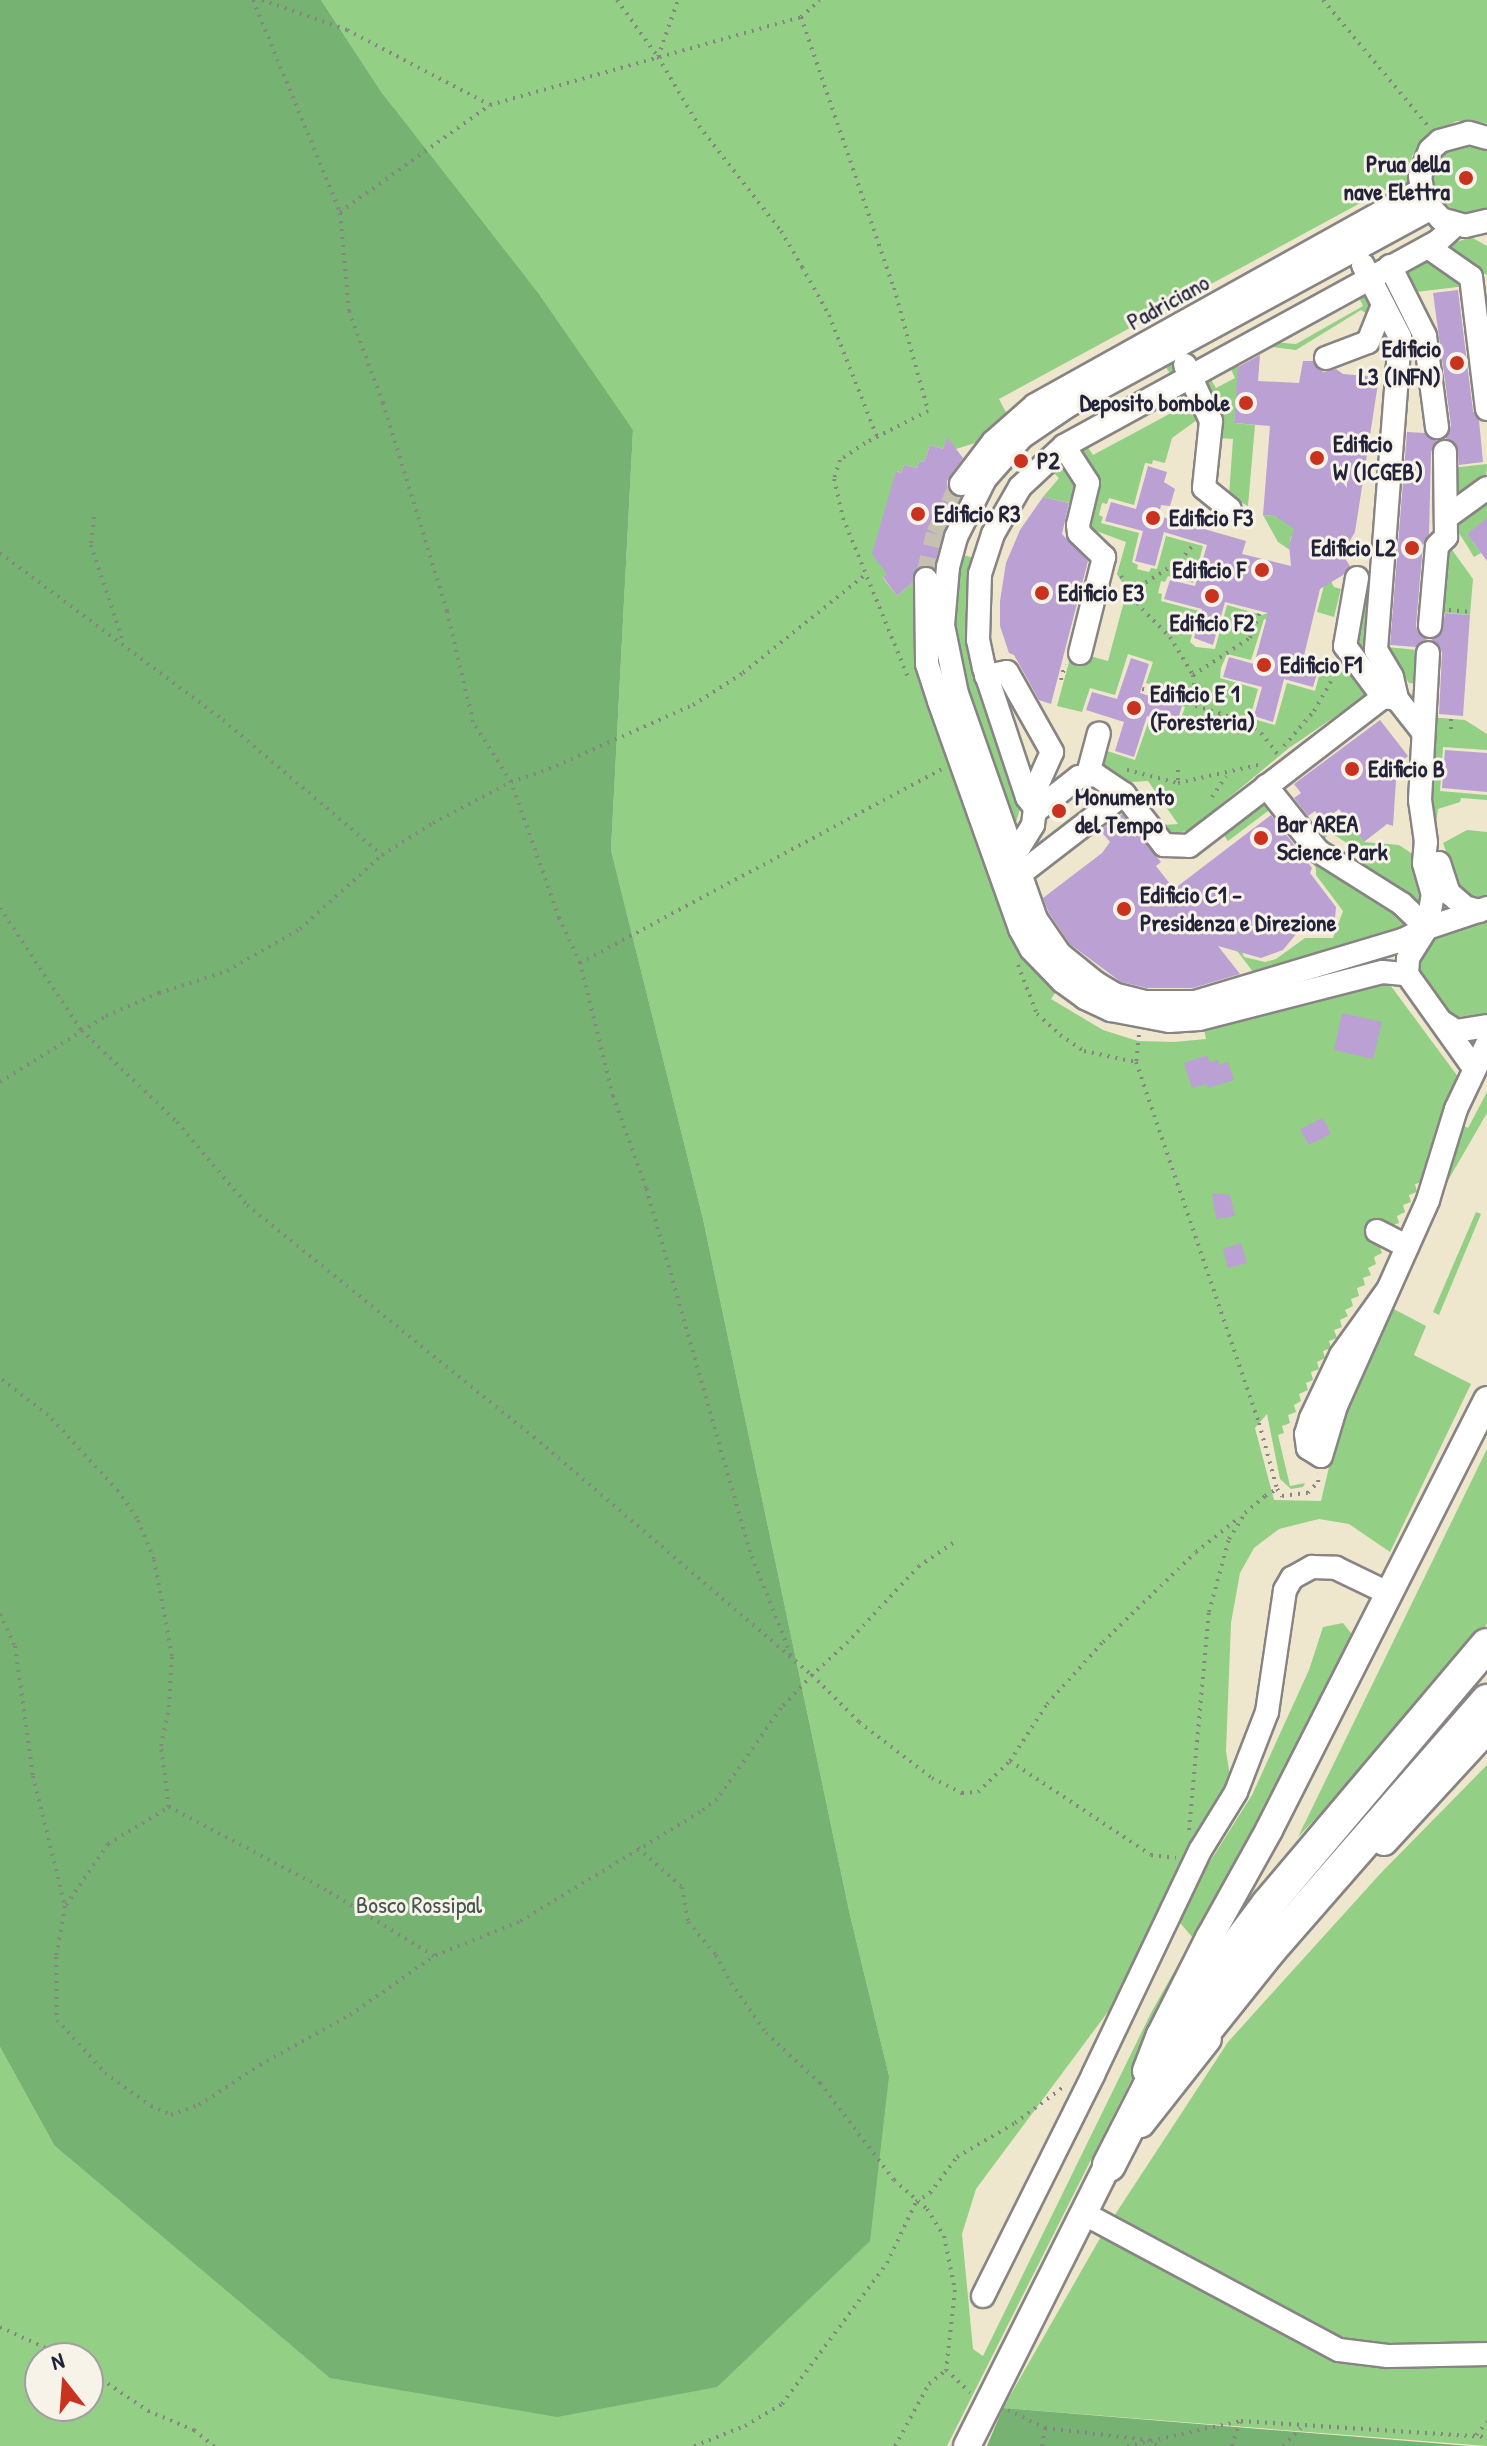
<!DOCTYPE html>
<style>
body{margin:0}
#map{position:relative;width:1487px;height:2446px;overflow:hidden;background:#efe7cd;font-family:"Patrick Hand",sans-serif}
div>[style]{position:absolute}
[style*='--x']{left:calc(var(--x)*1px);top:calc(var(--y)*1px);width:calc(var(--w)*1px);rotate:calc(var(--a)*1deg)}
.green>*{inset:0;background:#93cf85}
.forest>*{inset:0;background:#76b272}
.building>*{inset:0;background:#bba0d3}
.minor-tunnel>*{height:22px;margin-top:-11px;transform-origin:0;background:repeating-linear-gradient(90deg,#c6c0b0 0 22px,transparent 0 33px)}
.path>*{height:4px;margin-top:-2px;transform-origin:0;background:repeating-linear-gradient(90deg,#888484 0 2px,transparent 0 8px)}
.roads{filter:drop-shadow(2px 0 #888484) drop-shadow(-2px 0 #888484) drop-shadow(0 2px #888484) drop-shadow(0 -2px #888484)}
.minor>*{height:22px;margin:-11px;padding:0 11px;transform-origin:11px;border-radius:11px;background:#fff}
.major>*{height:26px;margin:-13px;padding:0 13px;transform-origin:13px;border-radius:13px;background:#fff}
.highway>*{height:32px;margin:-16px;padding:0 16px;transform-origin:16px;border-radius:16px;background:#fff}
.dots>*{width:22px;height:22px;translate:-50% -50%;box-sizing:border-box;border:4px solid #f7f3e8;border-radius:50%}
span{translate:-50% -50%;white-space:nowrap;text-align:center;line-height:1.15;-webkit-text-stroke:6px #f7f3e8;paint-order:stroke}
.poi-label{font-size:24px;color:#22223b;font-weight:700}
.right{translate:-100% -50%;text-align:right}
.left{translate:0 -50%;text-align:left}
.street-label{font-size:24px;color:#22223b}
.park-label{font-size:24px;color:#445651}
.north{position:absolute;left:24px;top:2342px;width:80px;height:80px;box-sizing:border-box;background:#f7f3e8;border:2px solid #a29fa3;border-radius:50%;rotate:343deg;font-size:22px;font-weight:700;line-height:32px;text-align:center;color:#22223b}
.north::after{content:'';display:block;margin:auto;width:28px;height:36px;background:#c8321e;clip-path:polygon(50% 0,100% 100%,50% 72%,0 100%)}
</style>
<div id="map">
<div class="green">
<i style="clip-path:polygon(evenodd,321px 0,1487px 0,1487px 123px,1457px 121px,1428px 134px,1412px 156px,1408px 188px,1397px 199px,1390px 187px,999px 399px,1009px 418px,988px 439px,956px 449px,947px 438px,943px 449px,930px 445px,924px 462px,919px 461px,917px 468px,904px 465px,901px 473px,897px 471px,887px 574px,883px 578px,897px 596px,912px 583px,910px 574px,920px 577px,916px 625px,1059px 987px,1051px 999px,1103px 1030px,1138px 1041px,1174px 1042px,1206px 1039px,1203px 1024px,1385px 978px,1459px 1078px,1444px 1109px,1423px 1182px,1415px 1184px,1417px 1192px,1409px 1195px,1411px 1202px,1403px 1205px,1405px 1212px,1397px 1216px,1399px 1223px,1391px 1226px,1388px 1244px,1380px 1247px,1382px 1253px,1374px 1257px,1376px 1264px,1368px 1268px,1371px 1275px,1363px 1278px,1365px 1285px,1357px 1288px,1359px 1296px,1351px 1299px,1353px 1306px,1345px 1310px,1348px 1316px,1340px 1320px,1342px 1327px,1334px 1330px,1337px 1338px,1329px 1341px,1331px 1348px,1323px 1351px,1325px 1358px,1317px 1362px,1319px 1369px,1311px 1372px,1313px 1380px,1306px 1383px,1308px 1390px,1299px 1394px,1301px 1401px,1294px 1405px,1296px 1412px,1288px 1415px,1290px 1423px,1282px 1426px,1284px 1433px,1278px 1435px,1290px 1486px,1305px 1483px,1303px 1487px,1291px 1489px,1280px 1479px,1267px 1414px,1255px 1428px,1274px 1500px,1321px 1501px,1343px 1408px,1456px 1122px,1468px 1128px,1487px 1092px,1487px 1113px,1439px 1196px,1390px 1307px,1426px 1326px,1414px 1355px,1471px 1384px,1390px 1552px,1349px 1524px,1319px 1519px,1279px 1529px,1254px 1548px,1240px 1573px,1231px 1623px,1226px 1751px,1230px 1776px,1199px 1827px,1177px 1882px,1110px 2009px,976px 2189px,962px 2234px,973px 2349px,983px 2356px,1152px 2011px,1193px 1938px,1175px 1917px,1252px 1795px,1309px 1670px,1323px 1627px,1343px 1623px,1354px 1637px,947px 2446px,0 2446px,0 2047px,54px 2145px,889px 2076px,850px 1915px,703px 1219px,611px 850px,633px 430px,382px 93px,321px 0,40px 2358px,88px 2358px,88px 2406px,40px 2406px,40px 2358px)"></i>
<i style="clip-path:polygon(1471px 144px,1487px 150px,1487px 208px,1462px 214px,1439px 201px,1432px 177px,1443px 153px,1455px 145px)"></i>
<i style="clip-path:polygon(1471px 237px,1487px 246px,1487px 275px,1453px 256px,1449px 249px,1451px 244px)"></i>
<i style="clip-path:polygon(1428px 260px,1466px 286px,1416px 292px,1411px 289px,1404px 277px,1406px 270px)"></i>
<i style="clip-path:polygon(1358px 295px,1367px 296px,1374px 307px,1369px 315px,1361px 310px,1296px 350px,1263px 346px,1272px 342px,1296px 344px,1363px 306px)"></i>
<i style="clip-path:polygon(1169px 359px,1176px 369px,1171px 375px,1163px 363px,1067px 415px,1026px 446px,985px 495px,963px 543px,960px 554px,974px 558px,967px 600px,970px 652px,1021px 805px,1015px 826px,1011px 828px,953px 654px,950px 600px,963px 536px,990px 483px,1031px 438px,1058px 419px)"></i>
<i style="clip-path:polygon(1235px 362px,1239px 368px,1234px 423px,1255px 425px,1248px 506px,1229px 496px,1233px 439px,1219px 438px,1221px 415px,1205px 383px,1209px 376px,1216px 388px,1235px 378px,1229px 365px)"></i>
<i style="clip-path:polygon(1181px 390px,1189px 391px,1201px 417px,1172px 438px,1165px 463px,1153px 460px,1152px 464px,1145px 463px,1134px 505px,1109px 498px,1107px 504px,1102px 503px,1099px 515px,1103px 517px,1101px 523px,1139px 533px,1132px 562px,1138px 565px,1137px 569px,1149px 572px,1151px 568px,1157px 569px,1166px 536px,1203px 546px,1193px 583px,1168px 576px,1165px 582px,1161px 581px,1158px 593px,1162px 594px,1161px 601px,1199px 611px,1190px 642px,1196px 647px,1215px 649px,1227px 605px,1262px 615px,1268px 613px,1272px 597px,1273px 621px,1264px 619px,1251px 660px,1227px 654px,1221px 668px,1220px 678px,1258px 689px,1250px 718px,1275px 725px,1287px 683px,1315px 691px,1321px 669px,1309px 665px,1312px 657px,1355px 668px,1374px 690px,1289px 748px,1190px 830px,1174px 834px,1162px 825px,1178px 824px,1148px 781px,1130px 782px,1097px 767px,1104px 750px,1135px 760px,1149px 720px,1178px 728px,1185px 707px,1153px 697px,1156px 687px,1146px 683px,1153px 662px,1128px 654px,1115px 695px,1090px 688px,1082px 712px,1057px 706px,1072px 651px,1108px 661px,1127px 590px,1117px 574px,1126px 542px,1088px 528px,1097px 478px,1078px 450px,1085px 443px,1093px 455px,1188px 404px)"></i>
<i style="clip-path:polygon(1061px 459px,1077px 479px,1070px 503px,1043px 497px,1059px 478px,1050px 469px)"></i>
<i style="clip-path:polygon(1487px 464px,1486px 479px,1459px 499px,1454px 494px,1451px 468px)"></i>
<i style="clip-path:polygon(1487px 500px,1487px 522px,1467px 534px,1481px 553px,1474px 557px,1456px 528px)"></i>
<i style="clip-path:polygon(1263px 515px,1275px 516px,1303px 530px,1291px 537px,1289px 547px,1293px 552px,1278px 542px)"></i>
<i style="clip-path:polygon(1368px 543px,1379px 545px,1388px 685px,1358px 646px,1371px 555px)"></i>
<i style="clip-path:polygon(1450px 547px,1473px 579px,1470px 615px,1440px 612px,1442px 550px)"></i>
<i style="clip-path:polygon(1327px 574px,1334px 587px,1341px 589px,1334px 617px,1317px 612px)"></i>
<i style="clip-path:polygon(1386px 647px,1418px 650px,1418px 684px,1409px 683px)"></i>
<i style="clip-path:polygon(1429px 717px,1465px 720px,1487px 734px,1487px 750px,1443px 747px,1440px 791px,1487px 795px,1487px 800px,1461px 798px,1460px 802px,1438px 809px,1436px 825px,1431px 821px)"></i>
<i style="clip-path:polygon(1383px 782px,1353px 828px,1364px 842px,1399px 845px,1414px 855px,1425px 887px,1421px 907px,1358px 867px,1365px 855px,1330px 832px,1321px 843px,1314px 833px)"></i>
<i style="clip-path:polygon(1267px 805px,1272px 808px,1228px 841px,1223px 834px,1260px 806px)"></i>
<i style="clip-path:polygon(1467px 830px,1487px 832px,1487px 896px,1481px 897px,1471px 896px,1459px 887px,1443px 843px)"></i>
<i style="clip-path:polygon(1308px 856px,1403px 919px,1405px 929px,1257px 977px,1228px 939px,1241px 948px,1244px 957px,1265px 962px,1276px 959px,1305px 938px,1333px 938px,1343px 911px,1316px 875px,1316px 868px)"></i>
<i style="clip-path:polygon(1479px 921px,1487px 922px,1487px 1016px,1466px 1022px,1449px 1016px,1421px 976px,1419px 963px,1432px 939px)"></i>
<i style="clip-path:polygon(1476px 1212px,1481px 1214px,1439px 1315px,1433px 1312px)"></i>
<i style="clip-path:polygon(1487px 1449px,1487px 1624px,1430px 1697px,1298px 1837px)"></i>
<i style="clip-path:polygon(1487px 1765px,1487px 2446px,1003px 2408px,1103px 2233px,1228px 2042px,1380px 1874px)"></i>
</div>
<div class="forest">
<i style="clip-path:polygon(0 0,321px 0,382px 93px,538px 293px,633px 430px,611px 850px,703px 1219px,850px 1915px,889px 2076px,870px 2241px,717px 2387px,557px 2417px,330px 2378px,54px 2145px,0 2047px)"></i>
<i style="clip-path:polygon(1003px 2408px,1469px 2446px,987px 2446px)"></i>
</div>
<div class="building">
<i style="clip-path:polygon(1458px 290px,1473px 411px,1479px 420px,1483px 462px,1459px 465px,1457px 446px,1445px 438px,1451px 425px,1433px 293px)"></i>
<i style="clip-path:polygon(1260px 355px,1258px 381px,1299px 383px,1303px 361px,1313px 361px,1323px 372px,1336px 369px,1343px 374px,1379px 377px,1355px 532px,1342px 554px,1350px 566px,1343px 575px,1320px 589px,1302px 664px,1319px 668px,1316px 677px,1313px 687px,1284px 679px,1273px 722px,1254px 716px,1262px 687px,1223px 677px,1229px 657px,1254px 664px,1268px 613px,1225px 602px,1213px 645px,1194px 638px,1202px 609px,1164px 599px,1170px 580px,1195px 586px,1207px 545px,1164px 532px,1155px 566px,1135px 561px,1143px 531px,1105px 521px,1111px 502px,1136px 509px,1148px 466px,1167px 472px,1164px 482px,1175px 489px,1170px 506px,1161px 505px,1159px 516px,1246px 541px,1242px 554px,1291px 566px,1289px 545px,1294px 529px,1275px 516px,1263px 515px,1270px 426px,1234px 423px,1238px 367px)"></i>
<i style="clip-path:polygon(1407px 432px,1425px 433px,1437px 441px,1431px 452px,1429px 535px,1423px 545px,1416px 625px,1418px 633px,1427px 639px,1416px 647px,1390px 645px)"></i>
<i style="clip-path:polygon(947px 437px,963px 458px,947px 481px,948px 490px,957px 497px,953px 512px,943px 533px,934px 568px,918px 567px,912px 583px,897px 596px,883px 577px,887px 574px,872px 554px,896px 471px,901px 473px,904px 465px,917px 468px,919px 461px,924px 462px,930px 445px,943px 449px)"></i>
<i style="clip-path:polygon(1043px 497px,1069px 503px,1062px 534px,1088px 561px,1051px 704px,1039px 700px,1014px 655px,1009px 653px,1000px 626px,1000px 601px,1006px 563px,1020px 530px)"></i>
<i style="clip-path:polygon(1487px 518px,1487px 561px,1467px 534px)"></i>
<i style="clip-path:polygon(1445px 613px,1470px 615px,1463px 716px,1439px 714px,1442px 653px,1440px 646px,1431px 640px,1442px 633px)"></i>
<i style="clip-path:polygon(1131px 658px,1149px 664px,1140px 693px,1182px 706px,1176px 725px,1147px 716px,1134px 757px,1115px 751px,1124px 722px,1086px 710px,1092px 692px,1117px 699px)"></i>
<i style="clip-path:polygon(1380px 720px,1408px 756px,1397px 765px,1393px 826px,1387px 824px,1364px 842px,1339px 809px,1322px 822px,1315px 811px,1308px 816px,1294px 798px,1301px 793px,1294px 784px)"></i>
<i style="clip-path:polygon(1445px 750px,1487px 753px,1487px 792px,1442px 788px)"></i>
<i style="clip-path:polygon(1122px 814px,1161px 862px,1156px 866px,1174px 889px,1271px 815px,1312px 868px,1310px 873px,1336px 907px,1335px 919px,1306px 922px,1283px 950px,1261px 958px,1218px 946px,1240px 974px,1193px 988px,1147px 988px,1121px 982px,1070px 944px,1049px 913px,1043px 898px,1102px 853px,1110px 842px,1100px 830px)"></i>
<i style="clip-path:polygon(1342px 1013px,1382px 1022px,1373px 1059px,1334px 1050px)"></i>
<i style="clip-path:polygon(1207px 1055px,1209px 1062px,1218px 1060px,1219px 1065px,1228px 1062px,1234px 1080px,1208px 1088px,1207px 1084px,1192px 1088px,1184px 1063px)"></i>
<i style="clip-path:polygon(1323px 1118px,1331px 1134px,1309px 1145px,1300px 1129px)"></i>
<i style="clip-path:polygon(1212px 1193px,1230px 1195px,1235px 1216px,1216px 1219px)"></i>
<i style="clip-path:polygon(1241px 1243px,1247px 1263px,1228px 1268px,1223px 1249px)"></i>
</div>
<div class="minor-tunnel">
<i style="--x:926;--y:579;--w:46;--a:-76.3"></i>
<i style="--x:937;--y:534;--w:55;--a:-64.4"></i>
</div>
<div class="path">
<i style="--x:253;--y:0;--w:229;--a:67.7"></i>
<i style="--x:262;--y:0;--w:90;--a:19.4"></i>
<i style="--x:347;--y:30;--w:161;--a:27.7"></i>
<i style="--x:617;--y:0;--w:70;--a:54.3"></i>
<i style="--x:658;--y:57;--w:80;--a:59.3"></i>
<i style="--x:699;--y:126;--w:133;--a:52"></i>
<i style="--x:781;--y:231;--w:42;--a:59.7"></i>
<i style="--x:802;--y:267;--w:55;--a:60.6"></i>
<i style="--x:829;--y:315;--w:131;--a:68.5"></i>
<i style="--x:1323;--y:0;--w:165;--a:50.2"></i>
<i style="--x:801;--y:17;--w:287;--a:71.1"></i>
<i style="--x:894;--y:288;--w:128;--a:74.5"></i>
<i style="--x:928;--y:411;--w:71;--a:153.1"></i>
<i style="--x:865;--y:443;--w:30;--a:146"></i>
<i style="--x:840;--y:460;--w:20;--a:108"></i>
<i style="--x:834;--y:479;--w:40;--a:77"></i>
<i style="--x:843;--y:518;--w:172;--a:67.8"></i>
<i style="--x:658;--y:57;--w:60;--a:-70.7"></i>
<i style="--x:94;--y:517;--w:28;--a:96"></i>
<i style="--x:91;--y:545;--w:99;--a:71.7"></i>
<i style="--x:0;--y:553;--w:279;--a:36.8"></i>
<i style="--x:223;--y:720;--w:209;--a:40.3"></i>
<i style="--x:1121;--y:576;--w:39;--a:58"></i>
<i style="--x:1142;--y:609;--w:40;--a:45"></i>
<i style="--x:1170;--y:637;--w:44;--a:58.8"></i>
<i style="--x:1193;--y:675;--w:31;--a:83"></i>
<i style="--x:1132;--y:591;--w:57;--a:-32"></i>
<i style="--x:1180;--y:561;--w:22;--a:-51"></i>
<i style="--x:1449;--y:610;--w:22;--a:5"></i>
<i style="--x:1193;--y:675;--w:68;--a:-33"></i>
<i style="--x:1250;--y:638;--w:26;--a:-69"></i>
<i style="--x:1061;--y:680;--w:16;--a:-76"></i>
<i style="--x:1142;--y:689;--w:104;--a:17.4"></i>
<i style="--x:1241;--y:720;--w:24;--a:33"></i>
<i style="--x:1261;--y:733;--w:28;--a:52"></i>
<i style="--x:1451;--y:719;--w:11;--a:90"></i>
<i style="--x:1217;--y:733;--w:19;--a:-84"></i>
<i style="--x:1284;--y:746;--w:46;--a:-49.4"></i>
<i style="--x:1314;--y:711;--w:48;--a:-60.3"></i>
<i style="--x:1127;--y:770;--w:53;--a:14.3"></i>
<i style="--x:1178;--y:783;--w:86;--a:-12.7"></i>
<i style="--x:1178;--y:770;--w:13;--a:90"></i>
<i style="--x:1212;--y:797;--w:25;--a:-56"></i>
<i style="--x:0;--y:908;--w:146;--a:56.4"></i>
<i style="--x:81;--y:1030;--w:133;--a:43.8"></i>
<i style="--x:177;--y:1122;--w:109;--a:49.9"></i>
<i style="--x:247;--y:1205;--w:369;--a:39"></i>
<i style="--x:534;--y:1437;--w:366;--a:40.6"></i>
<i style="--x:812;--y:1675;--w:45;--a:133.2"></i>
<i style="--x:781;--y:1708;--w:111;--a:125.1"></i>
<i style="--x:717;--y:1799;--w:21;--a:143"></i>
<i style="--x:700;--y:1812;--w:212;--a:148.7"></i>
<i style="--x:519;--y:1922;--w:92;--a:158.2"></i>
<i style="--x:434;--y:1956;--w:127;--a:-148.6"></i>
<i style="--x:326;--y:1890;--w:178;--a:-152.1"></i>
<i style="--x:169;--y:1807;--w:62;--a:-97.5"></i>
<i style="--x:161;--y:1746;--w:40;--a:-78"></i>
<i style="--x:169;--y:1707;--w:51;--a:-86.6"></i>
<i style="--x:172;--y:1656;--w:99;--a:-100.5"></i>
<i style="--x:154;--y:1559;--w:44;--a:-112.5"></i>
<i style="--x:137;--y:1518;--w:33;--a:-125"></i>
<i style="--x:118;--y:1491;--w:103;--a:-132.6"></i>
<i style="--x:48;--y:1415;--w:61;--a:-142.4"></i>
<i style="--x:580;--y:963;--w:411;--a:-28.2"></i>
<i style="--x:1018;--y:965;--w:53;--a:68.8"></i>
<i style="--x:1037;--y:1014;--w:31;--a:42"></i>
<i style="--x:1060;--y:1035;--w:29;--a:34"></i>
<i style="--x:1084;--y:1051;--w:53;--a:11.9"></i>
<i style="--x:1139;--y:1035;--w:27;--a:96"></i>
<i style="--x:1136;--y:1062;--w:381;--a:71.2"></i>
<i style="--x:1259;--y:1423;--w:68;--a:74.7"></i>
<i style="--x:0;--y:1082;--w:125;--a:-31.9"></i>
<i style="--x:106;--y:1016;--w:58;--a:-23.5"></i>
<i style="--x:159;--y:993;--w:71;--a:-17.9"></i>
<i style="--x:227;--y:971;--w:84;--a:-29.9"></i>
<i style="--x:300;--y:929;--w:110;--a:-42.1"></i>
<i style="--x:382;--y:855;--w:60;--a:-32.1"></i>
<i style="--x:433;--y:823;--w:88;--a:-27.7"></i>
<i style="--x:511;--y:782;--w:71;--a:-122.3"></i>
<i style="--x:473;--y:722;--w:114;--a:-103.2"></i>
<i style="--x:447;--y:611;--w:218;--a:-107.1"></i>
<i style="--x:383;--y:403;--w:98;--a:-110.3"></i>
<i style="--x:349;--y:311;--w:99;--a:-95.2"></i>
<i style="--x:340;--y:212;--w:184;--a:-35.5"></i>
<i style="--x:490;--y:105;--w:323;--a:-15.8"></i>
<i style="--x:801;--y:17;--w:25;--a:-42"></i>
<i style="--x:953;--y:1543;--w:41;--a:145.9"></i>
<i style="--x:919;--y:1566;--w:104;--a:133.1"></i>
<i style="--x:848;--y:1642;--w:49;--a:137.5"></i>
<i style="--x:812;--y:1675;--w:66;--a:45"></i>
<i style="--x:859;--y:1722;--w:92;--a:37.5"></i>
<i style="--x:932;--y:1778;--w:34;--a:27"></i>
<i style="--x:962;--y:1793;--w:16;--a:-4"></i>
<i style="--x:978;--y:1792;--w:45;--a:-44.1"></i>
<i style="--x:1010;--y:1761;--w:169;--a:33.7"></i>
<i style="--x:1151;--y:1855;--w:25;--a:7"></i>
<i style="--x:0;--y:1614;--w:35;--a:65"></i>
<i style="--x:15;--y:1646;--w:131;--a:82.1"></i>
<i style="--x:33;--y:1776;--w:134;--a:76.2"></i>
<i style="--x:65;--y:1906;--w:52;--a:100"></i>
<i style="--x:56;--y:1957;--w:63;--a:89.1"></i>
<i style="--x:57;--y:2020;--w:72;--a:47.8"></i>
<i style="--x:105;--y:2073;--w:57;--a:35.7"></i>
<i style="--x:151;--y:2106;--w:22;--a:24"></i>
<i style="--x:171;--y:2115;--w:30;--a:-20"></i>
<i style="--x:199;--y:2105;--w:73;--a:-33.3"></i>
<i style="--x:260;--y:2065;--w:103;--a:-29.1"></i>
<i style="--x:350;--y:2015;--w:103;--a:-35.1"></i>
<i style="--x:791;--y:1655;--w:111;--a:-111.7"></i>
<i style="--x:750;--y:1552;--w:379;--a:-105.9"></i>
<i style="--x:646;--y:1188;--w:98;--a:-109.7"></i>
<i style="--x:613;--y:1096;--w:137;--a:-103.9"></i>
<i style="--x:580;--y:963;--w:50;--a:-115"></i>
<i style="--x:559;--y:918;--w:144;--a:-109.4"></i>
<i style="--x:511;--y:782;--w:40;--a:-18.9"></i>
<i style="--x:549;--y:769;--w:158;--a:-24"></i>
<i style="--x:693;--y:705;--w:59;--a:-32.6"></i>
<i style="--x:743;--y:673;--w:158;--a:-38.8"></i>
<i style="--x:1010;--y:1761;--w:68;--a:-57"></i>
<i style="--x:1047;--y:1704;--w:84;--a:-47.9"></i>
<i style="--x:1103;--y:1642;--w:129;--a:-44.1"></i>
<i style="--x:1196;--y:1552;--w:56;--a:-38.5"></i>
<i style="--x:1189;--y:1830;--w:219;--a:-84.8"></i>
<i style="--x:1209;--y:1612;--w:76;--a:-74.7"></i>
<i style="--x:1229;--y:1539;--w:31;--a:-58"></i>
<i style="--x:1245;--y:1513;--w:26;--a:-40"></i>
<i style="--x:1265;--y:1496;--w:14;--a:-30"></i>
<i style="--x:1277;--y:1489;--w:9;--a:54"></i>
<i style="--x:1282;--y:1496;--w:26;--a:-7"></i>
<i style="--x:1308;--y:1493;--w:15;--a:-48"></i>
<i style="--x:1318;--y:1482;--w:8;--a:-83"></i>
<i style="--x:638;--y:1848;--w:59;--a:41.6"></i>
<i style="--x:682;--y:1887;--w:36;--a:80"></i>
<i style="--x:688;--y:1922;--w:43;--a:49.7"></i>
<i style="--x:716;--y:1955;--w:32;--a:62"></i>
<i style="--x:731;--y:1983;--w:61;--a:55"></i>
<i style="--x:766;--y:2033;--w:74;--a:42.8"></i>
<i style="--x:820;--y:2083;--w:122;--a:52.7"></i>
<i style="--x:894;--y:2180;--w:44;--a:41.3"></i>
<i style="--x:927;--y:2209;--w:32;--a:58"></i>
<i style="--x:944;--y:2236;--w:55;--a:78.5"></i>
<i style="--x:955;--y:2290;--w:81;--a:96.4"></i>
<i style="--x:946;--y:2370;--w:33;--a:43"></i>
<i style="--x:66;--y:1905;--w:74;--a:-55.5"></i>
<i style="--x:108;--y:1844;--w:71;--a:-31.2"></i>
<i style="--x:0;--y:2327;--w:74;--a:24.8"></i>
<i style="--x:88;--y:2370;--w:73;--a:34.3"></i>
<i style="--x:148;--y:2411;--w:50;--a:22.4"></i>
<i style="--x:194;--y:2430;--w:26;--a:39"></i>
<i style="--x:1008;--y:2410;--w:41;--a:25.9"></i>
<i style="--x:1045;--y:2428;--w:104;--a:6.6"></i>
<i style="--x:1148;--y:2440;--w:13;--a:29"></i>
<i style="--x:1476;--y:2435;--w:17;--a:-50"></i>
<i style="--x:694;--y:2446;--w:55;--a:-21.4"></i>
<i style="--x:745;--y:2426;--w:43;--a:-30.7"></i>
<i style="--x:782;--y:2404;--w:176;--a:-53.3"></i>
<i style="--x:887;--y:2263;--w:68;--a:-64.6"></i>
<i style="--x:916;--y:2202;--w:17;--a:-33"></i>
<i style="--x:930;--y:2193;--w:45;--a:-53.1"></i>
<i style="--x:957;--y:2157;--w:67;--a:-30.4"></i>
<i style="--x:1015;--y:2123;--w:59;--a:-36.7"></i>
<i style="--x:895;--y:2446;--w:71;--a:-61.3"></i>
<i style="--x:929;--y:2384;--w:22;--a:-39"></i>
<i style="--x:1042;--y:2446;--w:17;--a:-80"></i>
<i style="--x:1127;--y:2446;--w:117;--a:-12.4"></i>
<i style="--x:1241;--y:2421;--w:247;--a:3.7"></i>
<i style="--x:1232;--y:2446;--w:25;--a:-72"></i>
<i style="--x:1283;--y:2446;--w:25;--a:-45"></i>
</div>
<div class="roads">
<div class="minor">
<i style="--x:1487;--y:138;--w:19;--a:-164"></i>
<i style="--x:1469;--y:133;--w:30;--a:165"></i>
<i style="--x:1440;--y:141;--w:13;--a:138"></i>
<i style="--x:1430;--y:150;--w:28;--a:111"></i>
<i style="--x:1420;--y:176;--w:24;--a:81"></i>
<i style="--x:1424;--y:200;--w:25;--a:48"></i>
<i style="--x:1441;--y:219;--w:25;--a:16"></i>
<i style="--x:1465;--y:226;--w:23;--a:-13"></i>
<i style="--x:1428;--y:247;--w:52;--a:34.9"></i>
<i style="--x:1471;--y:277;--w:133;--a:83.1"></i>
<i style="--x:1363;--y:265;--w:81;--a:62.8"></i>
<i style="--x:1400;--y:337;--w:314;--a:94.4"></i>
<i style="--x:1376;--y:650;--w:31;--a:59"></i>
<i style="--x:1392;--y:677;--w:23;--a:77"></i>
<i style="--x:1397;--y:699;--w:42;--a:51.8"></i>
<i style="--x:1390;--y:266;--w:78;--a:63.4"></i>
<i style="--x:1425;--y:336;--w:92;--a:82.5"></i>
<i style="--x:1326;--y:358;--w:45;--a:-20.9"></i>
<i style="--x:1368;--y:342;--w:40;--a:-68"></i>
<i style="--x:1185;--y:365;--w:62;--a:65.1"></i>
<i style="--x:1211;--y:421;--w:67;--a:96"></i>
<i style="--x:1204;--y:488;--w:33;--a:39"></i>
<i style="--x:1064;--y:446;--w:44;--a:57"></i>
<i style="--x:1088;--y:483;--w:43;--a:103.4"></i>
<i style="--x:1078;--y:525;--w:8;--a:83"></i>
<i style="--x:1079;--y:533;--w:35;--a:44"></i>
<i style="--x:1104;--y:557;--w:99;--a:104"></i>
<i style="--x:961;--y:484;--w:53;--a:-52.7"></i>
<i style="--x:993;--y:442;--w:56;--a:-41.4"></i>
<i style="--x:1035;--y:405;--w:442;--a:-29.1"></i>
<i style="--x:1447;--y:517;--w:49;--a:-35.9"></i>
<i style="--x:1357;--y:578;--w:69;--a:100"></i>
<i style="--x:1345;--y:646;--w:64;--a:53.3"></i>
<i style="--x:926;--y:579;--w:85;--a:89.3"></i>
<i style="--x:927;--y:664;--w:39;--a:72"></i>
<i style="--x:939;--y:701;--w:242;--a:70.4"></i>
<i style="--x:1020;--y:929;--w:23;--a:61"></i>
<i style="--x:1031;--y:949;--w:45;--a:45.9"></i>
<i style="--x:1062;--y:981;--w:29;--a:36"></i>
<i style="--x:1085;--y:998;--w:29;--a:25"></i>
<i style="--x:1111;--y:1010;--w:59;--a:10.7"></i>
<i style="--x:1169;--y:1021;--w:30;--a:-4"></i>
<i style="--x:1199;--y:1019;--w:189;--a:-14.4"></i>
<i style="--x:1382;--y:972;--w:25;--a:5"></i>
<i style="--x:1430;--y:626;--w:80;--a:-85"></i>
<i style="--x:1437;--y:546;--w:13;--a:-45"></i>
<i style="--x:1446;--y:537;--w:85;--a:-90.7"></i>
<i style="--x:986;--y:676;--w:21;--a:-11"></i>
<i style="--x:1007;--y:672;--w:92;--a:60.6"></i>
<i style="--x:1052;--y:752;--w:34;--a:114"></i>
<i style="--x:1038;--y:783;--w:42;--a:96.8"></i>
<i style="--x:1033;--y:825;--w:25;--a:122"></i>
<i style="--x:1020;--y:846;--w:9;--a:162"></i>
<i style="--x:1088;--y:774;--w:42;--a:-75"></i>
<i style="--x:1266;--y:786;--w:83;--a:51.3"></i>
<i style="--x:1318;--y:851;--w:99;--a:32.2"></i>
<i style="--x:1402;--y:904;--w:35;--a:44"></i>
<i style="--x:1037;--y:810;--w:16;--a:-128"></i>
<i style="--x:1027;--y:797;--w:136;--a:-108.4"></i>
<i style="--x:984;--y:668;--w:29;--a:-102"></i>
<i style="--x:978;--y:640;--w:66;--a:-88.3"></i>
<i style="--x:980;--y:574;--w:42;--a:-72"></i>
<i style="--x:993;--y:534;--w:54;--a:-60.1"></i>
<i style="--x:1020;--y:487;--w:60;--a:-43"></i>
<i style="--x:1064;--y:446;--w:425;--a:-28.7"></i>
<i style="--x:1437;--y:242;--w:25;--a:-43"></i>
<i style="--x:1037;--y:810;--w:53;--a:-38.2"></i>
<i style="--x:1079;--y:777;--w:17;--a:-7"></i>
<i style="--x:1096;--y:775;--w:34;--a:34"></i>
<i style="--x:1124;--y:794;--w:65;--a:51.9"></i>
<i style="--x:1164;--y:845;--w:25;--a:2"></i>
<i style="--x:1189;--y:846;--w:245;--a:-37.5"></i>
<i style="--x:1383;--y:697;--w:14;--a:8"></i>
<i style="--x:1439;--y:863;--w:32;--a:72"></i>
<i style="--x:1449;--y:893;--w:21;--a:41"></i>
<i style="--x:1465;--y:907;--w:15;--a:16"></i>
<i style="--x:1007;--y:879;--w:14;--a:-21"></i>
<i style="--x:1020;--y:874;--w:131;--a:-37.6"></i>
<i style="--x:1427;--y:928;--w:28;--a:154"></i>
<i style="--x:1402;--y:940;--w:216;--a:163.3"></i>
<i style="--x:1195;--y:1002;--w:50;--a:180"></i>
<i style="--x:1145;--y:1002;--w:30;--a:-166"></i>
<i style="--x:1116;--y:995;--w:23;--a:-149"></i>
<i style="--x:1096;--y:983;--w:46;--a:-141.1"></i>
<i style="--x:1060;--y:954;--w:42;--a:-124.4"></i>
<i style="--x:1036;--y:919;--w:238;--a:-109.3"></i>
<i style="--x:957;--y:694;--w:70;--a:-101.5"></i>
<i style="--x:943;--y:625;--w:58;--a:-85.1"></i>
<i style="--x:948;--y:567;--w:31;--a:-75"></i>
<i style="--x:956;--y:537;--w:65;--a:-63.4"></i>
<i style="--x:985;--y:479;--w:56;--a:-48.6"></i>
<i style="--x:1022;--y:437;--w:57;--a:-34.2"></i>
<i style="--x:1069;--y:405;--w:411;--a:-28.5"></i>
<i style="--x:1427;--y:928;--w:34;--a:-80"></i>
<i style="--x:1433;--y:895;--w:33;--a:-106"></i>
<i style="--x:1424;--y:863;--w:21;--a:-85"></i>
<i style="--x:1426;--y:842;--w:42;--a:-98.1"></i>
<i style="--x:1420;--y:800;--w:147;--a:-86.9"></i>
<i style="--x:1442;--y:1022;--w:17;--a:33"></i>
<i style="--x:1456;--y:1031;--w:31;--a:-9"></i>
<i style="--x:1474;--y:1068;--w:115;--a:-125.5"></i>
<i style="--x:1407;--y:974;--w:16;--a:-86"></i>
<i style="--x:1408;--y:958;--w:36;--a:-58"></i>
<i style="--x:1427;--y:928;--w:63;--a:-18.4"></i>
<i style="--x:1377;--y:1231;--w:34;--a:27"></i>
<i style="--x:1387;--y:1291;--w:79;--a:125.7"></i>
<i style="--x:1341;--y:1355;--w:70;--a:115.5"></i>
<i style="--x:1311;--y:1418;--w:17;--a:107"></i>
<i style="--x:1306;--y:1434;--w:14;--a:82"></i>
<i style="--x:1308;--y:1448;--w:15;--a:32"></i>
<i style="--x:1321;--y:1456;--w:52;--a:-73.3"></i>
<i style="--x:1336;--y:1406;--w:226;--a:-65.9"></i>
<i style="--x:1428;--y:1200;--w:95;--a:-72.9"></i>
<i style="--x:1456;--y:1109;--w:72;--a:-64.5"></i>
<i style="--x:1083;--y:2213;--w:290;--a:28.2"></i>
<i style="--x:1339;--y:2350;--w:49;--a:7"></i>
<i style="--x:1388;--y:2356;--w:99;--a:-1.2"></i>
<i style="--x:983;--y:2296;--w:247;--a:-63.5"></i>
<i style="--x:1093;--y:2075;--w:250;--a:-64.5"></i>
<i style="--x:1201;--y:1849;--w:67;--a:-58.4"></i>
<i style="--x:1236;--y:1792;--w:86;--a:-68.8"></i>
<i style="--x:1267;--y:1712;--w:123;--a:-81.6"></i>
<i style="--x:1285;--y:1590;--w:14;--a:-60"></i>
<i style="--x:1292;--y:1578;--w:23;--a:-29"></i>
<i style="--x:1312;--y:1567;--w:24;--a:2"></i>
<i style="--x:1336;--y:1568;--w:60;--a:25.7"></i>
</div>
<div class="major">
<i style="--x:1384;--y:1842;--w:152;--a:-47.4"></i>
<i style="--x:1146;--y:2071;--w:39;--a:-69"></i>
<i style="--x:1160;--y:2035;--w:109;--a:-63.2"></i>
<i style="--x:1209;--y:1938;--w:124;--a:-60.9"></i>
<i style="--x:1269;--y:1830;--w:482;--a:-63.1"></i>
<i style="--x:1141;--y:2124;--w:108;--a:-51.8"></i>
<i style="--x:967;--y:2446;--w:332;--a:-63.4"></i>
</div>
<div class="highway">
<i style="--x:1189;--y:2051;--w:128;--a:-51.3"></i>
<i style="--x:1269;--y:1951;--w:332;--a:-48.9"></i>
<i style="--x:1109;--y:2165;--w:88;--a:-62.9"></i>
<i style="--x:1149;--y:2087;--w:132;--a:-59.6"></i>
<i style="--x:1216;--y:1973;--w:86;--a:-53"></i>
<i style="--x:1268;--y:1904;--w:339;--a:-49.8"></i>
</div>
</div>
<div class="dots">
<i style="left:1466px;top:178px;background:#c8321e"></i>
<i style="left:1457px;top:363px;background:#c8321e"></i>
<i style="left:1246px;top:403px;background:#c8321e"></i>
<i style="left:1317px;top:458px;background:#c8321e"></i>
<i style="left:1021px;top:461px;background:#c8321e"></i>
<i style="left:918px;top:514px;background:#c8321e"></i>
<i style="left:1153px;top:518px;background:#c8321e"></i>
<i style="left:1412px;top:548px;background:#c8321e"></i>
<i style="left:1262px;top:570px;background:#c8321e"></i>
<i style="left:1042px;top:593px;background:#c8321e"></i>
<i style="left:1212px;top:596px;background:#c8321e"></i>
<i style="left:1264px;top:665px;background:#c8321e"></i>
<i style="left:1134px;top:708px;background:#c8321e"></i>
<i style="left:1352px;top:769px;background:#c8321e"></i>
<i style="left:1059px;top:811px;background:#c8321e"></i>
<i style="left:1261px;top:838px;background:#c8321e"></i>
<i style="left:1124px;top:909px;background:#c8321e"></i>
</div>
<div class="poi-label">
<span class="right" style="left:1450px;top:178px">Prua della<br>nave Elettra</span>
<span class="right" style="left:1441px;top:363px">Edificio<br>L3 (INFN)</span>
<span class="right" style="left:1230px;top:403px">Deposito bombole</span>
<span class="left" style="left:1333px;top:458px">Edificio<br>W (ICGEB)</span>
<span class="left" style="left:1037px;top:461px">P2</span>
<span class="left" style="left:934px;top:514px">Edificio R3</span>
<span class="left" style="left:1169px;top:518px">Edificio F3</span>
<span class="right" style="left:1396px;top:548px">Edificio L2</span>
<span class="right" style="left:1246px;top:570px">Edificio F</span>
<span class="left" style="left:1058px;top:593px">Edificio E3</span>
<span style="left:1212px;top:623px">Edificio F2</span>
<span class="left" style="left:1280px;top:665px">Edificio F1</span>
<span class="left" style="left:1150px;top:708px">Edificio E 1<br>(Foresteria)</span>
<span class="left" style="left:1368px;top:769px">Edificio B</span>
<span class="left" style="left:1075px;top:811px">Monumento<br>del Tempo</span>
<span class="left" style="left:1277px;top:838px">Bar AREA<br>Science Park</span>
<span class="left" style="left:1140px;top:909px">Edificio C1 -<br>Presidenza e Direzione</span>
</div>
<div class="street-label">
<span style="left:1168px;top:302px;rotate:-29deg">Padriciano</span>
</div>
<div class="park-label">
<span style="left:419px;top:1905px">Bosco Rossipal</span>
</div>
<div class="north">N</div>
</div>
